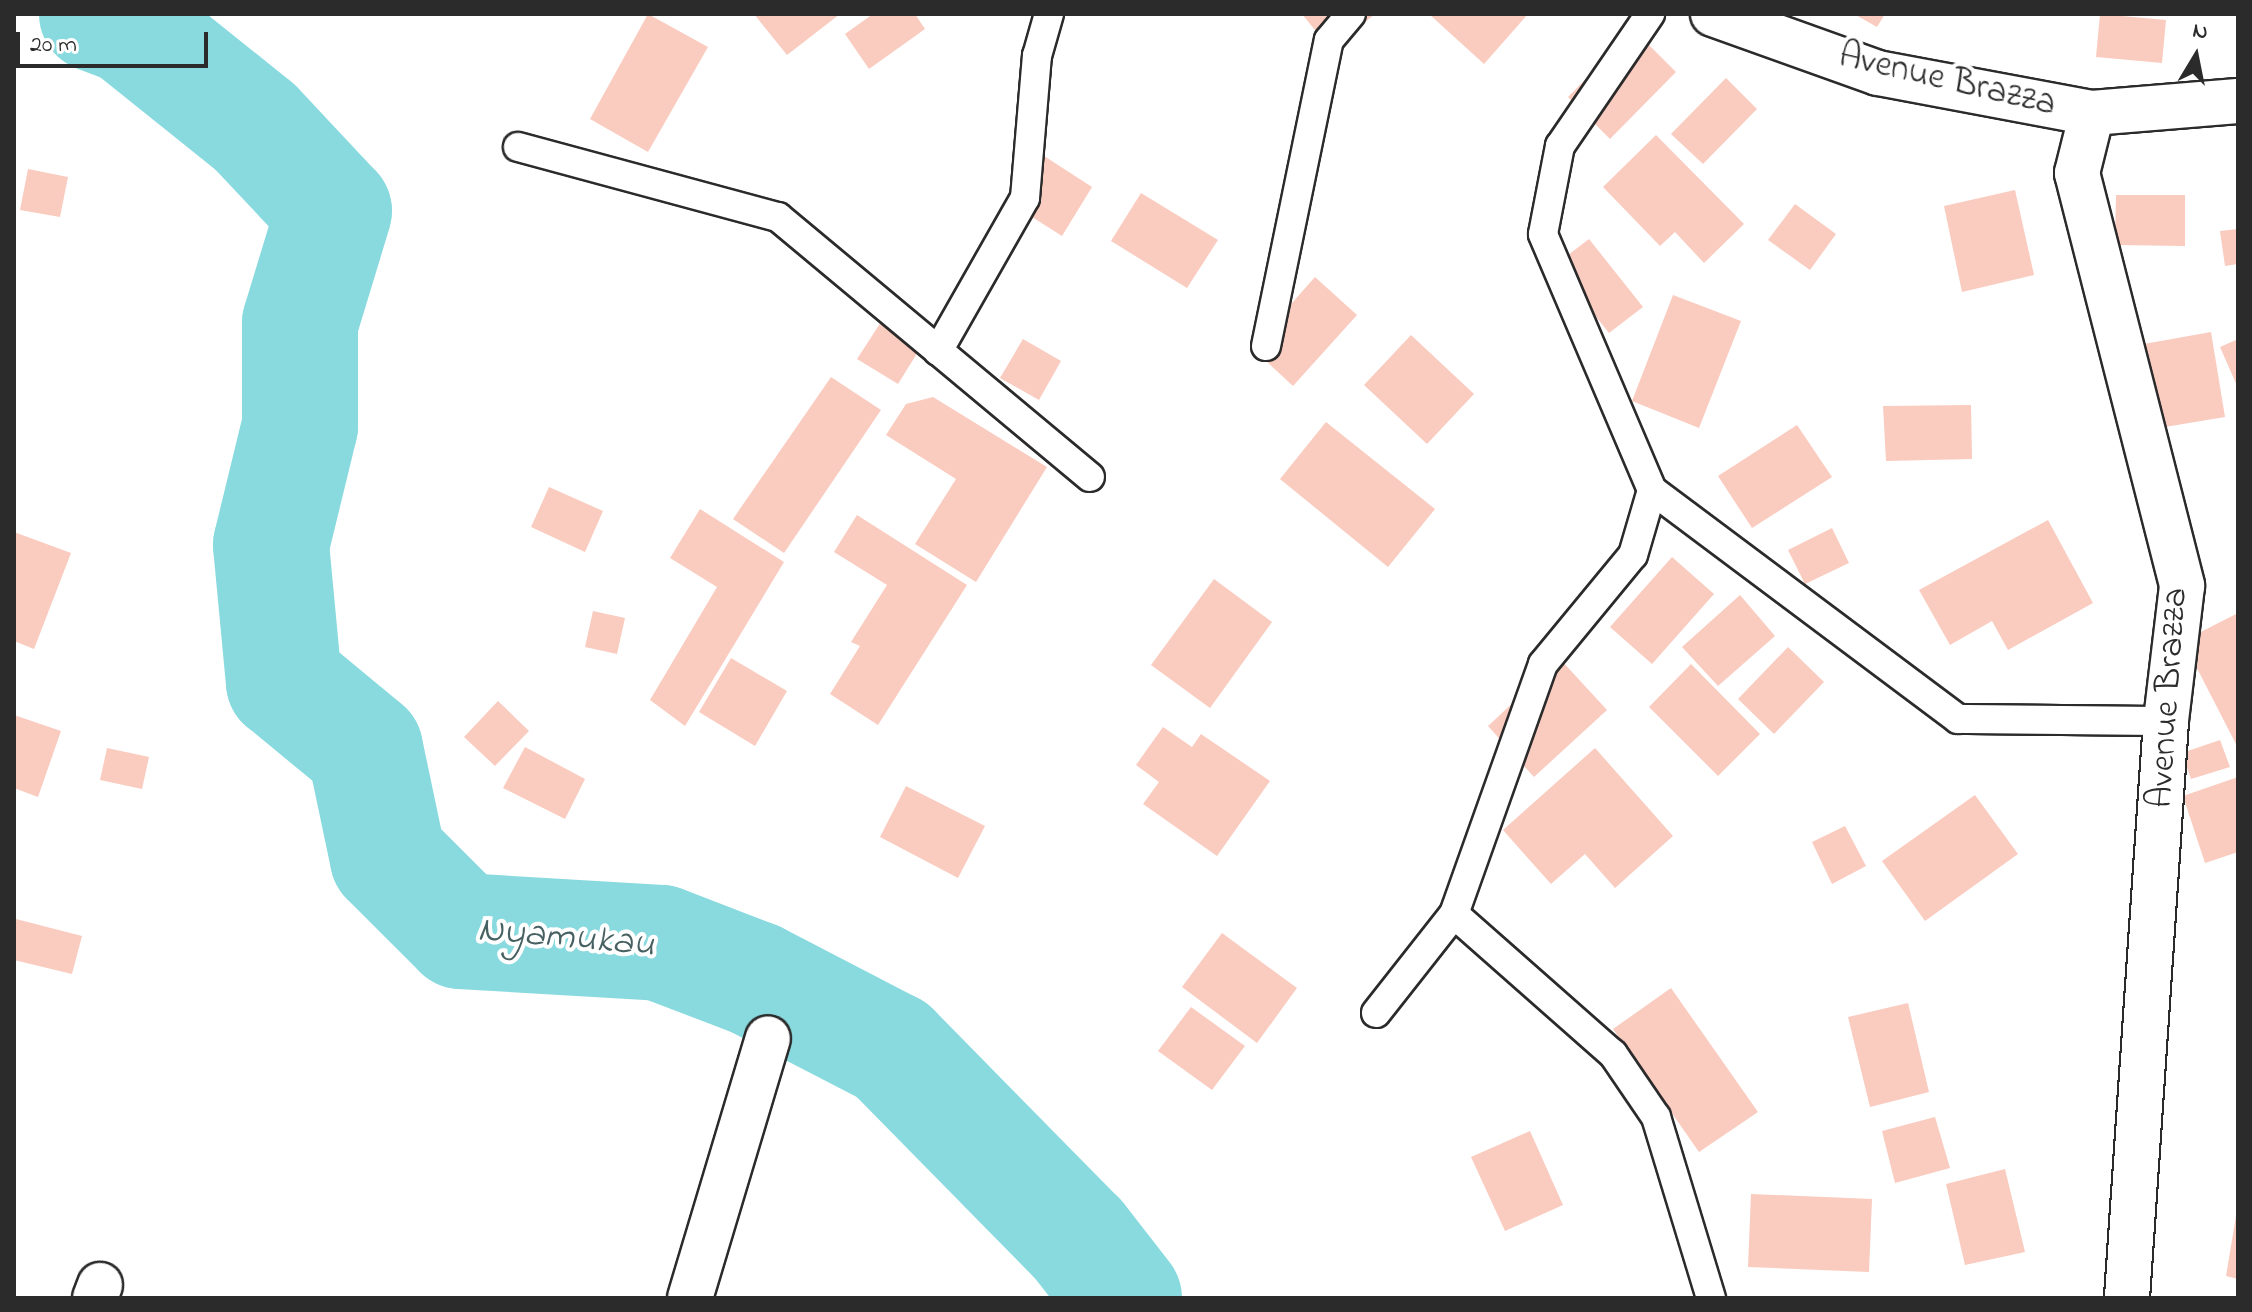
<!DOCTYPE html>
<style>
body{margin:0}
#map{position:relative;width:2252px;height:1312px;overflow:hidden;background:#fff;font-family:"Indie Flower",sans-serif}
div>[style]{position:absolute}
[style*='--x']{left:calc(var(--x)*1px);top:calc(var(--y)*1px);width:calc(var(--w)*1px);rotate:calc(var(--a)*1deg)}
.river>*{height:116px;margin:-58px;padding:0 58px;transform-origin:58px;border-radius:58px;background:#89dadf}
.building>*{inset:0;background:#facbbf}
.roads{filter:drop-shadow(2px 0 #2b2b2b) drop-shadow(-2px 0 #2b2b2b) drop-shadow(0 2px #2b2b2b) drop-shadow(0 -2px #2b2b2b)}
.lane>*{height:28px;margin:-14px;padding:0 14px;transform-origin:14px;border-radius:14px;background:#fff}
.street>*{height:44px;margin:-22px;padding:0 22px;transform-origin:22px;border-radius:22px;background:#fff}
span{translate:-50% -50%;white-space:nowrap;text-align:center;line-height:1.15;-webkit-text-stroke:8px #fff;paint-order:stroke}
.street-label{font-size:36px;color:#2b2b2b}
.water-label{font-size:38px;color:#476061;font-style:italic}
.frame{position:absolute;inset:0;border:16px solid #2b2b2b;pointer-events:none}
.north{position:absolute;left:2156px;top:16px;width:80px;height:80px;-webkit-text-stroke:6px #fff;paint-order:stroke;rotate:10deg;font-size:22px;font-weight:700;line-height:32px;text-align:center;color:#2b2b2b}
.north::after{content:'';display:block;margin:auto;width:28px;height:36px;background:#2b2b2b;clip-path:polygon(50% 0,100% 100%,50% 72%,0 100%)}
.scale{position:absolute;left:16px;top:32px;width:192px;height:36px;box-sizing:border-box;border:4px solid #2b2b2b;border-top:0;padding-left:10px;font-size:24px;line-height:28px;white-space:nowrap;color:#2b2b2b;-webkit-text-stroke:6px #fff;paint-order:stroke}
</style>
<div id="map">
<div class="river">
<i style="--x:97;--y:14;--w:34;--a:21"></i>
<i style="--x:129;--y:26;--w:161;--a:38.7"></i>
<i style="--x:255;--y:127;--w:115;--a:46.8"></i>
<i style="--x:334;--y:211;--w:117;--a:106.9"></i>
<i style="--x:300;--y:323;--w:103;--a:90"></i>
<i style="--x:300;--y:426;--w:122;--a:103.7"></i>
<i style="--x:271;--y:545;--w:138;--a:84.6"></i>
<i style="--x:284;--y:682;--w:105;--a:39.6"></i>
<i style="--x:365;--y:749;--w:111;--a:78.1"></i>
<i style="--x:388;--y:858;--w:103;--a:45"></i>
<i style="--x:461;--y:931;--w:200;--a:3.4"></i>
<i style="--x:661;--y:943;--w:101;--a:21"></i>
<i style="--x:755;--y:979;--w:154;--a:27.4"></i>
<i style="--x:892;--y:1050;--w:265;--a:45.5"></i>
<i style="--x:1078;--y:1239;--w:75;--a:52.1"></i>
</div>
<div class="building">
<i style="clip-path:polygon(648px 14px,708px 47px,648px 152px,590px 119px)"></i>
<i style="clip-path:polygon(754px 14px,840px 14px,787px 55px)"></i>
<i style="clip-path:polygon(873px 14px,915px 14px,925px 29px,869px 69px,845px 34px)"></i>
<i style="clip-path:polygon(1302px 14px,1375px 14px,1331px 50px)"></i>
<i style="clip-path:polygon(1429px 14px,1528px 14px,1484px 64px)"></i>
<i style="clip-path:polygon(1854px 14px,1885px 14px,1877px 27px)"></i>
<i style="clip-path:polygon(2100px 14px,2166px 20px,2162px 63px,2096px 57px)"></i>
<i style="clip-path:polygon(1634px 30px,1676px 72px,1610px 139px,1568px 97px)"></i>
<i style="clip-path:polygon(1726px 78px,1757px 109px,1703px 164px,1671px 134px)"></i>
<i style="clip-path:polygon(1656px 135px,1744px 224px,1704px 263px,1675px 232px,1660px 246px,1603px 187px)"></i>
<i style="clip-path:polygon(1041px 154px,1092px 187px,1062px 236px,1010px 203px)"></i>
<i style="clip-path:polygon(28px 169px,68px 177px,60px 217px,20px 210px)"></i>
<i style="clip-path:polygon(2015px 190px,2034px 275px,1962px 292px,1944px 206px)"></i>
<i style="clip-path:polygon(1141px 193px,1218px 240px,1187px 288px,1111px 241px)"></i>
<i style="clip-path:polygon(2116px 195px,2185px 195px,2185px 246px,2115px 245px)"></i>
<i style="clip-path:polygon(1795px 204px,1836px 234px,1810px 270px,1768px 240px)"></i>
<i style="clip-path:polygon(2238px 229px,2238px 264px,2225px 266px,2220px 231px)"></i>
<i style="clip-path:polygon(1589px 239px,1643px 307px,1609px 333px,1555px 265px)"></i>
<i style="clip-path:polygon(1315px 277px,1357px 315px,1293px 386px,1252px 348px)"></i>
<i style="clip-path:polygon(1673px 295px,1741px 321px,1699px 428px,1632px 401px)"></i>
<i style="clip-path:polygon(881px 322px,921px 347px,898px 384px,857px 359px)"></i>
<i style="clip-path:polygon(2211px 332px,2225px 417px,2159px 428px,2144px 344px)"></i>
<i style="clip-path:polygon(1411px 335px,1474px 394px,1427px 444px,1364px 385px)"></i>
<i style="clip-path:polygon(1023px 339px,1061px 361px,1039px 400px,1000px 378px)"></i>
<i style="clip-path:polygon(2238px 339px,2238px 388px,2220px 347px)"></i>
<i style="clip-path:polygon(831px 377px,881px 410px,784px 553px,733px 519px)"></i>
<i style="clip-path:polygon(933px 397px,1047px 467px,976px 582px,915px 544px,956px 479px,886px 435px,906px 404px)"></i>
<i style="clip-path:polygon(1971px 405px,1972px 459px,1886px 461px,1883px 406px)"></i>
<i style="clip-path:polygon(1326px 422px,1435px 509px,1388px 567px,1280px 479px)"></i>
<i style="clip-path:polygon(1797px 425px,1832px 477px,1752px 528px,1718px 476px)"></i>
<i style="clip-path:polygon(549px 487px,603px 511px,585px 552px,531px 527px)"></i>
<i style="clip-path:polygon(700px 509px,784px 562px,685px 726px,650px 700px,717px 587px,670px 558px)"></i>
<i style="clip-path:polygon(857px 515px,967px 585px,878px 725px,830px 694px,860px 646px,851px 642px,887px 585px,834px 552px)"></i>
<i style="clip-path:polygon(2048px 520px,2093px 603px,2008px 650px,1992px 621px,1950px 645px,1919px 590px)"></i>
<i style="clip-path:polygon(1832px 528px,1849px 563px,1805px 584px,1788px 550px)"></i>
<i style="clip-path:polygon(14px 532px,71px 553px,34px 649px,14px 641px)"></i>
<i style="clip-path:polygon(1672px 557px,1714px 594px,1652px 664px,1610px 627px)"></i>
<i style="clip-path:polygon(1214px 579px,1272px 622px,1210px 708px,1151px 665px)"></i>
<i style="clip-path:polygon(1740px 595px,1775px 636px,1718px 686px,1682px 647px)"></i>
<i style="clip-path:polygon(593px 611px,625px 618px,617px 654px,585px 647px)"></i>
<i style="clip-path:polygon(2238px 613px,2238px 748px,2183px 641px)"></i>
<i style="clip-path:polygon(1788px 647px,1824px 682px,1774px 734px,1738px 699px)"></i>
<i style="clip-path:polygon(731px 658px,787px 691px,755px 746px,699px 712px)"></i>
<i style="clip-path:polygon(1560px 659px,1607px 710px,1534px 777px,1488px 726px)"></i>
<i style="clip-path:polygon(1691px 664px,1760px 734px,1718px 776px,1649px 707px)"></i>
<i style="clip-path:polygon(498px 701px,529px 731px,495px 766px,464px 737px)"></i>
<i style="clip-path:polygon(14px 715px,61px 731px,38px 797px,14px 788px)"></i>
<i style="clip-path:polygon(1163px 727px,1192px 747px,1201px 734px,1270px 781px,1217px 856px,1143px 804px,1159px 782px,1136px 765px)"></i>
<i style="clip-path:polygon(2220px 740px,2230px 767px,2191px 779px,2182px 753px)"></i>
<i style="clip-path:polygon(525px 747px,585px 779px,565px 819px,503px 788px)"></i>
<i style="clip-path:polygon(107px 748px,149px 757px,142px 789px,100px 780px)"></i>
<i style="clip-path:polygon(1595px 748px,1673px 836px,1615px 888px,1585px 854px,1551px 884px,1503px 830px)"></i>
<i style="clip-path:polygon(2238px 777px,2238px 852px,2205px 863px,2183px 796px)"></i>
<i style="clip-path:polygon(906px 786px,985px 826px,958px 878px,880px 837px)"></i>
<i style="clip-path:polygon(1975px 795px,2018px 854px,1925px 921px,1882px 861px)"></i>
<i style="clip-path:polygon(1845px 826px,1866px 866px,1832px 884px,1812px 842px)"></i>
<i style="clip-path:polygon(16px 919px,82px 936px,72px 974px,14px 960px)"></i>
<i style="clip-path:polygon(1222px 933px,1297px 988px,1257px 1043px,1182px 987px)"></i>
<i style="clip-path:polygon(1671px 988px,1758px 1112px,1699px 1152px,1613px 1029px)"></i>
<i style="clip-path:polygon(1908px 1003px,1929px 1092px,1870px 1107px,1848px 1017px)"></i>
<i style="clip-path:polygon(1191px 1007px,1245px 1046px,1212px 1090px,1158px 1051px)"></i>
<i style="clip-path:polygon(1935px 1117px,1950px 1168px,1895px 1183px,1882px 1131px)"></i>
<i style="clip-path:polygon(1530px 1131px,1563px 1205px,1505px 1231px,1471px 1157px)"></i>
<i style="clip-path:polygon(2005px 1169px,2025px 1252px,1965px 1265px,1946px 1184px)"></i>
<i style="clip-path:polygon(1751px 1194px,1872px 1199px,1869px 1272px,1748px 1267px)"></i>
<i style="clip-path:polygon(2236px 1216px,2238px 1216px,2238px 1279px,2226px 1276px)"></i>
</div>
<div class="roads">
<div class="lane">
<i style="--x:518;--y:147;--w:269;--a:15.1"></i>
<i style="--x:778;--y:217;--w:406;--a:39.8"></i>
<i style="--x:1266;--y:346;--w:312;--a:-78.4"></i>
<i style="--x:1329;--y:40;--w:34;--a:-50"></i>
<i style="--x:938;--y:351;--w:176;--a:-60.4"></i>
<i style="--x:1025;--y:198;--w:143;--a:-85.2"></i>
<i style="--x:1037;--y:56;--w:44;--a:-74.1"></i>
<i style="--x:1652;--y:490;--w:382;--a:36.8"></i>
<i style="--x:1958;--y:719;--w:208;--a:0.6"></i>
<i style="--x:1454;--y:914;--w:212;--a:41.4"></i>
<i style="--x:1613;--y:1054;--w:76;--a:55.7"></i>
<i style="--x:1656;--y:1117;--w:189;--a:73.1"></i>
<i style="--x:1376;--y:1013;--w:126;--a:-51.8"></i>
<i style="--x:1454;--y:914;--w:265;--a:-70.4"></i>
<i style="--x:1543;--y:664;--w:141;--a:-50.5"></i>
<i style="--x:1633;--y:555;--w:68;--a:-73.7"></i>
<i style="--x:1652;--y:490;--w:278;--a:-113.1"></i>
<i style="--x:1543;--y:234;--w:90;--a:-79.1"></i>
<i style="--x:1560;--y:146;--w:160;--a:-55.7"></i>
</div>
<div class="street">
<i style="--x:1713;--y:14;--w:175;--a:19.7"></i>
<i style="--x:1878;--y:73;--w:218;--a:10.6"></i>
<i style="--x:2092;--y:113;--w:146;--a:-4.7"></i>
<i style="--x:2092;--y:113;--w:62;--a:104"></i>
<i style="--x:2077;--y:173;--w:426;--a:75.7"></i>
<i style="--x:2182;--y:586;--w:136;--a:96.8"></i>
<i style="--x:2166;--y:721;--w:578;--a:93.87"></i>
<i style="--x:95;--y:1298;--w:14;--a:-69"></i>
<i style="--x:690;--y:1298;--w:271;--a:-73.3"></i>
</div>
</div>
<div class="street-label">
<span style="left:1947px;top:81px;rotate:13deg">Avenue Brazza</span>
<span style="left:2169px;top:698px;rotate:-86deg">Avenue Brazza</span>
</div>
<div class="water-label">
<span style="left:566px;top:939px;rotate:5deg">Nyamukau</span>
</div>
<div class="frame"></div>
<div class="north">N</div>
<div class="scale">20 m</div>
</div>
